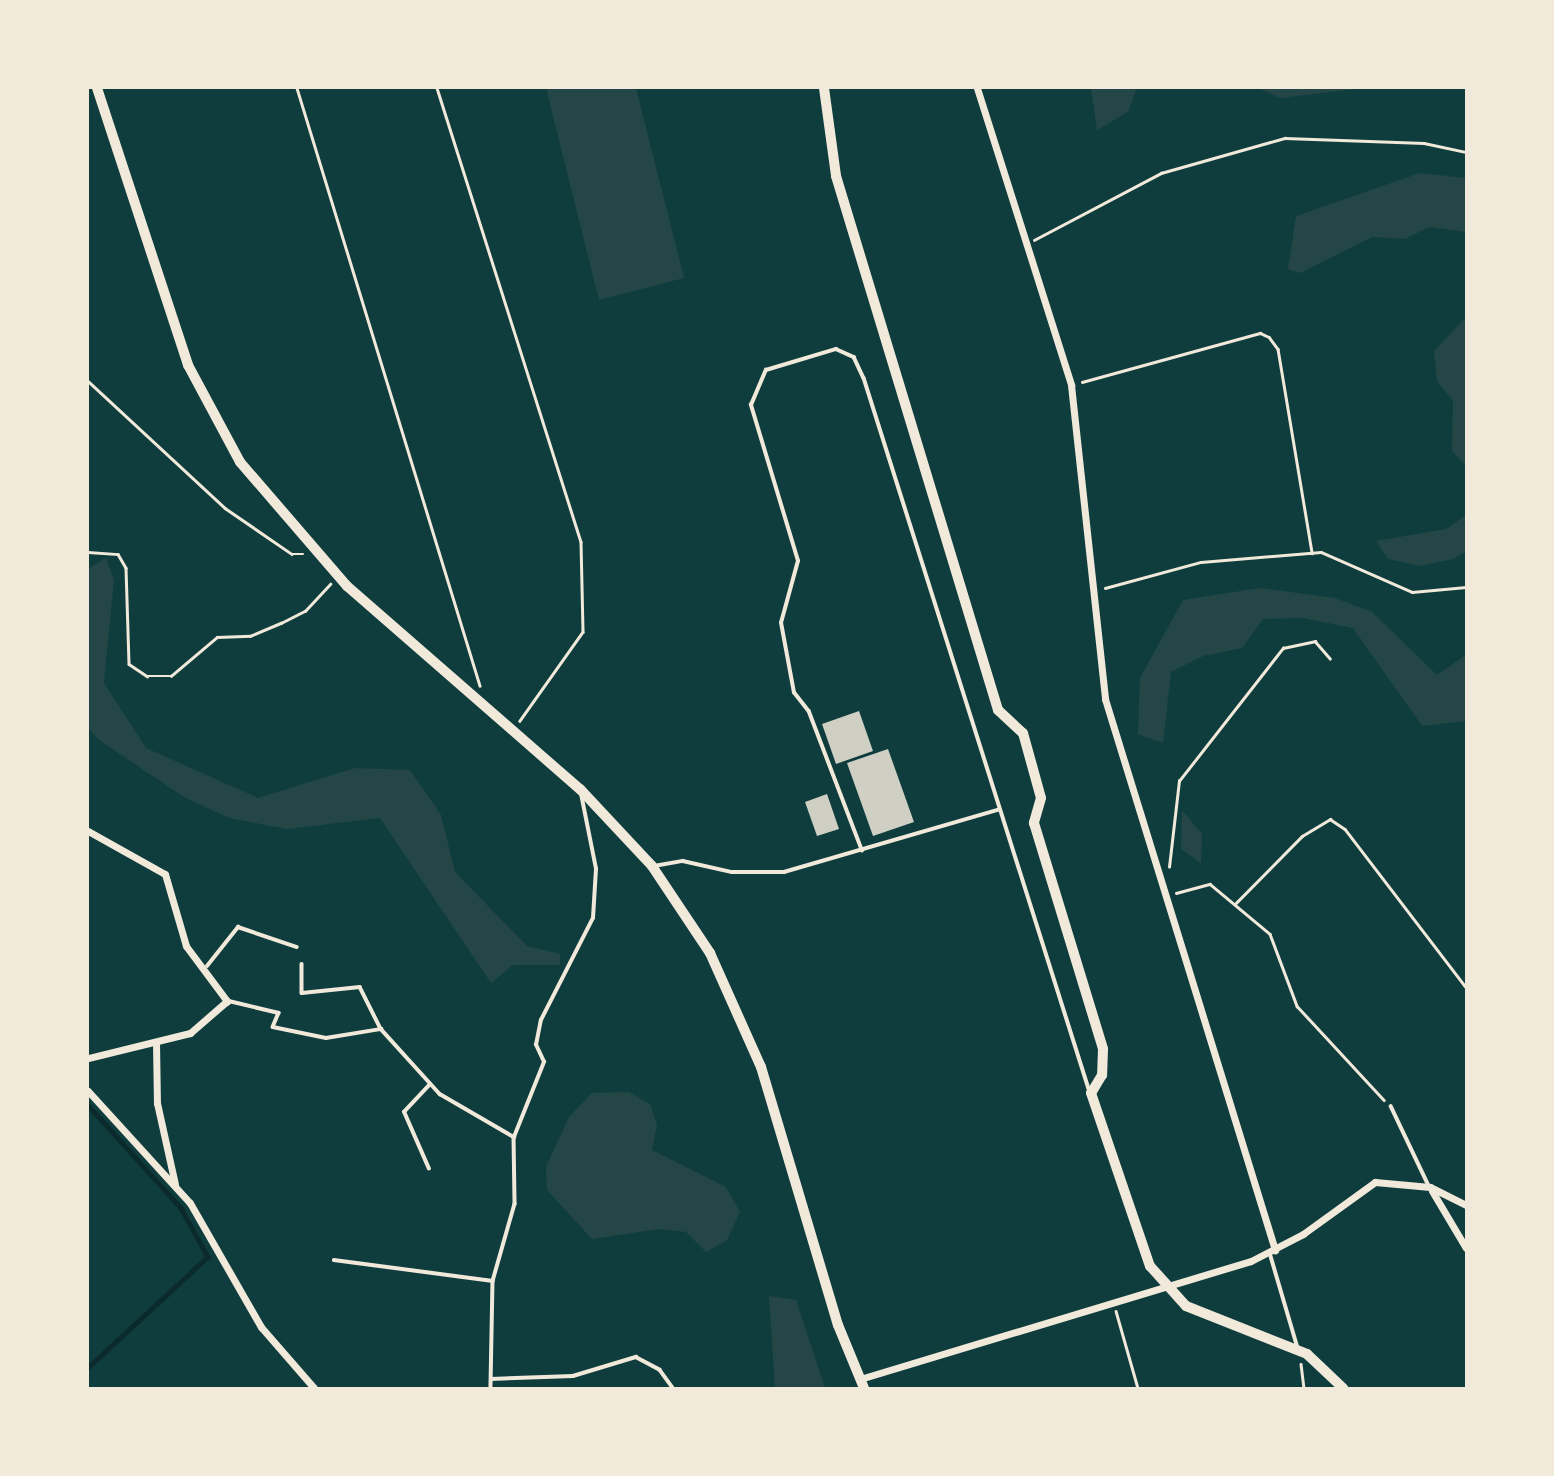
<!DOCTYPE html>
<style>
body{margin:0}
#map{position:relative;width:1554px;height:1476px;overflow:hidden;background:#0f3d3e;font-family:Cabin,sans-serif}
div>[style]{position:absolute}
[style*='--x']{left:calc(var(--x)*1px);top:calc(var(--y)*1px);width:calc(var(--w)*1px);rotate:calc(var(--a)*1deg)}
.green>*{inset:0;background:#244646}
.stream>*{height:4.5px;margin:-2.25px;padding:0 2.25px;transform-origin:2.25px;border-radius:2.25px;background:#0a2a2b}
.building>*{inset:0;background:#cfcfc3}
.path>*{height:2.5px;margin:-1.25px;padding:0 1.25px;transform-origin:1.25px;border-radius:1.25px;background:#f1e9da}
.service>*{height:3.5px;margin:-1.75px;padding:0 1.75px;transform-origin:1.75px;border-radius:1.75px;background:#f1e9da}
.minor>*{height:7px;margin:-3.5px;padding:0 3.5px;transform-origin:3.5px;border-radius:3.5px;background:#f1e9da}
.tertiary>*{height:10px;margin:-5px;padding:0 5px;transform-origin:5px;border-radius:5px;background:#f1e9da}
span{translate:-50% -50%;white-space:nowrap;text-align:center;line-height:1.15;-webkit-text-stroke:5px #f1e9da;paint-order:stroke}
.frame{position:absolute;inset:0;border:89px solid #f1e9da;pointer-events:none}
</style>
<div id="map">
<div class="green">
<i style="clip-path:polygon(546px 88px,636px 88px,684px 278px,599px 300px)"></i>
<i style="clip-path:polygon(1091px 88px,1137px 88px,1128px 112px,1097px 130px)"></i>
<i style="clip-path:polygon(1258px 88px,1365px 88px,1280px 98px)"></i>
<i style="clip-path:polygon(1420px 173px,1466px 178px,1466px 232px,1429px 227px,1405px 239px,1372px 237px,1300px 273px,1288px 269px,1296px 216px)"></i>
<i style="clip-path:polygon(1466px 317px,1466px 466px,1452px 451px,1453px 401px,1437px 381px,1434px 351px)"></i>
<i style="clip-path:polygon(1466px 515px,1466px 552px,1453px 559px,1420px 566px,1388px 559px,1376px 541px,1446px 529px)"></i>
<i style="clip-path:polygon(106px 558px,114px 580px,104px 683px,146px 748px,258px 798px,355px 768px,410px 770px,441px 815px,455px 872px,527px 946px,560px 954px,560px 965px,513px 965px,491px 983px,380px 818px,287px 829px,229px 818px,184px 797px,99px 740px,88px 728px,88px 569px)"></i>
<i style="clip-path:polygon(1260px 588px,1335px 598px,1372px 612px,1437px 675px,1466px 655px,1466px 721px,1422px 726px,1353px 628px,1303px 618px,1263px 619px,1242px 648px,1203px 656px,1171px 672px,1163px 743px,1138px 734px,1140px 678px,1183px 600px)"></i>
<i style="clip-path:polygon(1182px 810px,1202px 834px,1201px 863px,1181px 849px)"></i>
<i style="clip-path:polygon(629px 1092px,650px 1104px,657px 1125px,652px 1150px,726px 1187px,740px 1212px,727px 1240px,706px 1252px,686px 1232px,659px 1229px,592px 1239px,547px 1190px,546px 1167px,569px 1117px,592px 1093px)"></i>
<i style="clip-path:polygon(769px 1296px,796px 1300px,825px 1388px,775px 1388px)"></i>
</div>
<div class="stream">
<i style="--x:88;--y:1105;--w:139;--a:47.9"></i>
<i style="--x:181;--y:1208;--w:56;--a:61.1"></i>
<i style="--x:208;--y:1257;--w:163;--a:137.2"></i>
</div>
<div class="building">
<i style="clip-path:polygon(859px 711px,873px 751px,836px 764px,822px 724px)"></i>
<i style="clip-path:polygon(888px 749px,914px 822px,873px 836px,847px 763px)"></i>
<i style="clip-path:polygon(827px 794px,839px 829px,817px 836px,805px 802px)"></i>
</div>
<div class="path">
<i style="--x:297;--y:88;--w:625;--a:72.98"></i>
<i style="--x:437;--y:88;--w:476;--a:72.4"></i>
<i style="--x:581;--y:542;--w:90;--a:88.7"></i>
<i style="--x:583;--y:632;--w:109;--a:125.3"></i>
<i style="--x:1034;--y:240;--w:144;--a:-27.8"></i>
<i style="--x:1161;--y:173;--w:129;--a:-15.8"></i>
<i style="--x:1285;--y:138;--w:139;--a:2.1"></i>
<i style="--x:1424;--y:143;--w:43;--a:12.1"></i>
<i style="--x:88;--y:381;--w:187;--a:42.8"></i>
<i style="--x:225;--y:508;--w:81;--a:34.5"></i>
<i style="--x:292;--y:554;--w:11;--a:0"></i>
<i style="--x:1082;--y:382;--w:185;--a:-15.4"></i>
<i style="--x:1260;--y:333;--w:10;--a:24"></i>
<i style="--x:1269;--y:337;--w:15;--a:53"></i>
<i style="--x:1278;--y:349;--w:207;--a:80.5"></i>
<i style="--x:88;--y:552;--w:30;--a:4"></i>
<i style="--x:118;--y:554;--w:16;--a:60"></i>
<i style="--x:126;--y:568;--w:96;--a:88.2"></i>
<i style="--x:129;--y:664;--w:22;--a:34"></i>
<i style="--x:147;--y:676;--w:24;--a:0"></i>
<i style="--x:171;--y:676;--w:60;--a:-40.3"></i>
<i style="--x:217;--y:637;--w:33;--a:-2"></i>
<i style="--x:250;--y:636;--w:34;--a:-23"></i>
<i style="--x:281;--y:623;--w:27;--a:-27"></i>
<i style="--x:305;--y:611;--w:37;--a:-47"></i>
<i style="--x:1105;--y:588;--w:99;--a:-15.2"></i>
<i style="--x:1201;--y:562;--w:120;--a:-4.8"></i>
<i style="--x:1321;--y:552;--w:99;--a:23.7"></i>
<i style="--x:1412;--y:592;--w:54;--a:-5.3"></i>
<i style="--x:1169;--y:867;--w:87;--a:-83.4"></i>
<i style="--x:1179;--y:781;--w:169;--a:-52"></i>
<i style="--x:1283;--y:648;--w:33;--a:-12"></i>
<i style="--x:1315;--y:641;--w:23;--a:49"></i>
<i style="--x:1176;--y:893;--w:35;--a:-15"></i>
<i style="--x:1210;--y:884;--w:78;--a:39.8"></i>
<i style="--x:1270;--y:934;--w:77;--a:69.4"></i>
<i style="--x:1297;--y:1006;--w:128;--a:47.2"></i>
<i style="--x:1236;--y:903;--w:94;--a:-45.4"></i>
<i style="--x:1302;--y:836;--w:33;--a:-31"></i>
<i style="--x:1330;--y:819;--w:18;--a:34"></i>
<i style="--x:1345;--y:829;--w:199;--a:52.6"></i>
<i style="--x:1116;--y:1311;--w:80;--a:74.1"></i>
<i style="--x:1301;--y:1364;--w:24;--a:83"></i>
</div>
<div class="service">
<i style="--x:862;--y:851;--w:149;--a:-110.9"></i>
<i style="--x:809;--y:712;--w:24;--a:-128"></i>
<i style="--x:794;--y:693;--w:71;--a:-100.5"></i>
<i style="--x:781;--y:623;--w:64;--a:-74.7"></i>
<i style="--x:798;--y:561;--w:163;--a:-106.8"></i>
<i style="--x:751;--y:405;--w:38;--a:-67"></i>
<i style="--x:766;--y:370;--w:73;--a:-16.7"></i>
<i style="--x:836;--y:349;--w:20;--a:24"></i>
<i style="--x:854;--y:357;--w:23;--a:65"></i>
<i style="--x:864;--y:378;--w:749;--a:72.44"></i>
<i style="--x:654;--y:866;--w:29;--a:-10"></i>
<i style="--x:683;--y:861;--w:50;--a:12.7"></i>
<i style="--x:732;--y:872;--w:52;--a:0"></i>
<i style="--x:784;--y:872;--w:223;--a:-16.2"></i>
<i style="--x:302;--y:964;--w:29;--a:90"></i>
<i style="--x:302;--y:993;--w:58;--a:-5.9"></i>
<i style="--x:360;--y:987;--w:47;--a:63.4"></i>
<i style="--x:207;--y:966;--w:50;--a:-51.5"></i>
<i style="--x:238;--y:927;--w:62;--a:18.7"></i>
<i style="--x:229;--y:1001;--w:51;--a:13.5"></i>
<i style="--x:279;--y:1013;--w:15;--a:113"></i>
<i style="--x:273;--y:1027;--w:54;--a:11.7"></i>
<i style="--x:326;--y:1038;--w:56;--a:-9.3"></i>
<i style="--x:381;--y:1029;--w:88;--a:47.8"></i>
<i style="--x:440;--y:1094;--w:86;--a:30.2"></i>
<i style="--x:514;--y:1137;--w:67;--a:89.1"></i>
<i style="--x:515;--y:1204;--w:80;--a:105.9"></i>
<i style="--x:493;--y:1281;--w:107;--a:91.1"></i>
<i style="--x:1391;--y:1106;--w:89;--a:64.6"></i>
<i style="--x:514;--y:1137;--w:81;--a:-68.2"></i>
<i style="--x:544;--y:1062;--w:19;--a:-115"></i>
<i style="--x:536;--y:1045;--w:25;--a:-79"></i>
<i style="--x:541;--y:1020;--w:114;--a:-63"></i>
<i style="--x:593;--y:918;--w:49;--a:-86.5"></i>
<i style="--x:596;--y:869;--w:76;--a:-101.3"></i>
<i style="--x:429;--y:1169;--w:62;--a:-113.7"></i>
<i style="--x:404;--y:1112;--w:38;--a:-47"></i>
<i style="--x:1270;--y:1253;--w:99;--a:73.6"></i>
<i style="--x:334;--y:1260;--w:160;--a:7.5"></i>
<i style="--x:491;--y:1379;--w:82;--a:-2.1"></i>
<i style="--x:573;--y:1376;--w:66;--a:-16.8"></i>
<i style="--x:636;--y:1357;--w:27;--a:28"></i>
<i style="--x:660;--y:1370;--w:22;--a:54"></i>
</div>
<div class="minor">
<i style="--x:977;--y:88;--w:312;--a:72.4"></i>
<i style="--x:1071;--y:385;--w:316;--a:83.8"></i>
<i style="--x:1105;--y:699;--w:577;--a:72.85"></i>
<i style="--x:88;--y:831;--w:88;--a:29.2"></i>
<i style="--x:165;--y:874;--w:75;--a:73.7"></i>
<i style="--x:186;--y:946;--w:69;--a:53.3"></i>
<i style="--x:227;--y:1001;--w:49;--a:139.1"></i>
<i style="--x:190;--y:1033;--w:105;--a:166.2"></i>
<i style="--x:156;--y:1042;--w:61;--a:89.1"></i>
<i style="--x:157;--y:1103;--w:83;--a:77.5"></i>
<i style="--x:88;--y:1091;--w:151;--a:47.7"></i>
<i style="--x:190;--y:1203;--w:143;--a:60.2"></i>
<i style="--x:261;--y:1327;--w:81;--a:49"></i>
<i style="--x:1432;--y:1191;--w:66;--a:59.2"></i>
<i style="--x:860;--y:1379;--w:408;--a:-16.8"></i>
<i style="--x:1251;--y:1261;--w:59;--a:-27.4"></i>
<i style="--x:1303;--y:1234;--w:89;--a:-35.8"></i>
<i style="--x:1375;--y:1182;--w:55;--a:5.2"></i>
<i style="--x:1430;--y:1187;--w:40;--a:26.6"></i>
</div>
<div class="tertiary">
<i style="--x:97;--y:88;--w:292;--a:71.8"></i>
<i style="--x:188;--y:365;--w:110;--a:61.8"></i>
<i style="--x:240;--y:462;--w:164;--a:49.2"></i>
<i style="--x:347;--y:586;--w:309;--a:41.1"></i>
<i style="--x:580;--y:789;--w:105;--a:46.9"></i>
<i style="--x:652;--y:866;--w:105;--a:56.3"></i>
<i style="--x:710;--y:953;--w:125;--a:65.9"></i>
<i style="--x:761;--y:1067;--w:269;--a:73.4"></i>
<i style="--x:838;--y:1325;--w:68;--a:67.6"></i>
<i style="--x:824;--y:88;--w:89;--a:82.2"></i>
<i style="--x:836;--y:176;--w:558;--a:73.12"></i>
<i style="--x:998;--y:710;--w:34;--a:43"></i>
<i style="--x:1023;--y:733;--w:67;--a:74.5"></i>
<i style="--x:1041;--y:798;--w:26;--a:106"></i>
<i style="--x:1034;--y:823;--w:236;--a:73"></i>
<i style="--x:1103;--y:1049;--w:26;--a:92"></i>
<i style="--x:1102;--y:1075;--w:21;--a:121"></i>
<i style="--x:1091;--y:1093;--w:183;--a:71.2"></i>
<i style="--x:1150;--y:1266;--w:54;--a:48"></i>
<i style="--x:1186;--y:1306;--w:130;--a:21.6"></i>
<i style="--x:1307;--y:1354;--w:50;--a:43.4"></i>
</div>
<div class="frame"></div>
</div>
